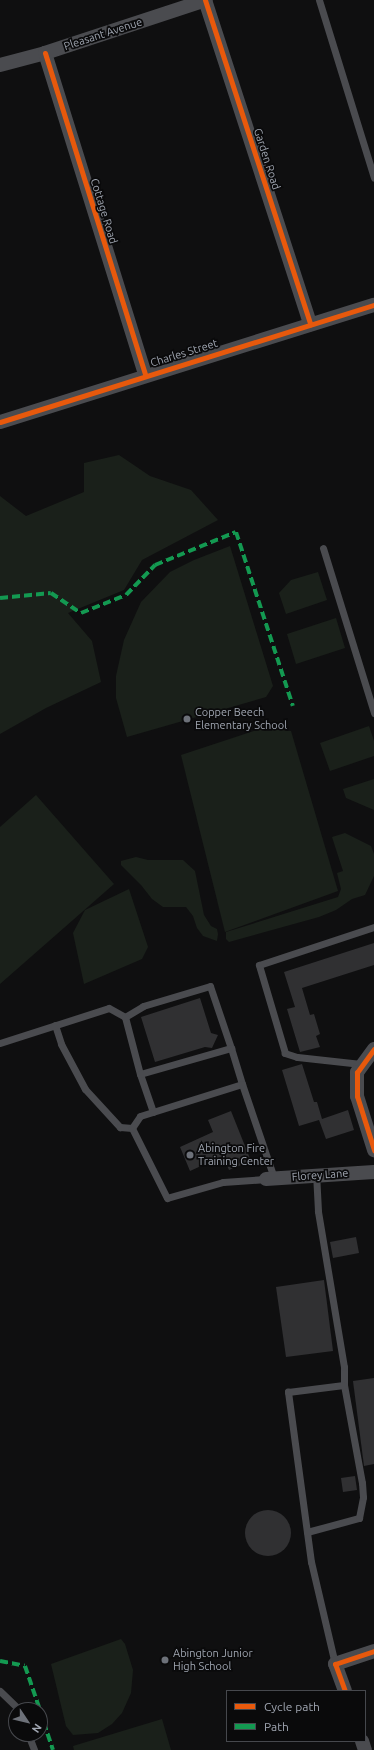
<!DOCTYPE html>
<style>
body{margin:0}
#map{position:relative;width:374px;height:1750px;overflow:hidden;background:#0f0f10;font-family:Ubuntu,sans-serif}
div>[style]{position:absolute}
[style*='--x']{left:calc(var(--x)*1px);top:calc(var(--y)*1px);width:calc(var(--w)*1px);rotate:calc(var(--a)*1deg)}
.green>*{inset:0;background:#1a201a}
.building>*{inset:0;background:#303032}
.round{border-radius:50%}
.service>*{height:7px;margin:-3.5px;padding:0 3.5px;transform-origin:3.5px;border-radius:3.5px;background:#4a4b4f}
.minor>*{height:14px;margin:-7px;padding:0 7px;transform-origin:7px;border-radius:7px;background:#4a4b4f}
.quiet>*{height:4px;margin-top:-2px;transform-origin:0;background:repeating-linear-gradient(90deg,#139951 0 8px,transparent 0 12px)}
.cycleway>*{height:5px;margin:-2.5px;padding:0 2.5px;transform-origin:2.5px;border-radius:2.5px;background:#e8590c}
.dots>*{width:11px;height:11px;translate:-50% -50%;box-sizing:border-box;border:2px solid #0a0a0b;border-radius:50%}
span{translate:-50% -50%;white-space:nowrap;text-align:center;line-height:1.15;-webkit-text-stroke:3.5px #0a0a0b;paint-order:stroke}
.street-label{font-size:11px;color:#a0a6b1}
.poi-label{font-size:11px;color:#a0a6b1}
.left{translate:0 -50%;text-align:left}
.legend{position:absolute;left:226px;top:1690px;width:140px;height:52px;box-sizing:border-box;background:#0a0a0b;border:1px solid #46484d;margin:0;padding:5px 7px;list-style:none;font-size:12px;color:#a0a6b1}
.legend li{display:flex;align-items:center;gap:8px;height:20px}
.legend b{width:20px;border:1px solid #46484d}
.north{position:absolute;left:8px;top:1702px;width:40px;height:40px;box-sizing:border-box;background:#0a0a0b;border:1px solid #46484d;border-radius:50%;rotate:125deg;font-size:11px;font-weight:700;line-height:16px;text-align:center;color:#a0a6b1}
.north::after{content:'';display:block;margin:auto;width:14px;height:18px;background:#6d7179;clip-path:polygon(50% 0,100% 100%,50% 72%,0 100%)}
</style>
<div id="map">
<div class="green">
<i style="clip-path:polygon(119px 455px,150px 476px,191px 490px,218px 520px,142px 560px,124px 590px,68px 613px,92px 641px,101px 682px,46px 708px,0 734px,0 496px,26px 516px,84px 492px,84px 463px)"></i>
<i style="clip-path:polygon(230px 546px,273px 686px,266px 697px,127px 737px,116px 698px,116px 676px,124px 640px,141px 602px,170px 572px,194px 560px)"></i>
<i style="clip-path:polygon(318px 572px,327px 600px,286px 614px,279px 593px,291px 580px)"></i>
<i style="clip-path:polygon(336px 618px,345px 648px,296px 664px,287px 634px)"></i>
<i style="clip-path:polygon(369px 726px,374px 741px,374px 756px,330px 771px,320px 743px)"></i>
<i style="clip-path:polygon(263px 728px,291px 731px,338px 891px,225px 932px,181px 755px)"></i>
<i style="clip-path:polygon(374px 779px,374px 810px,346px 798px,343px 789px)"></i>
<i style="clip-path:polygon(36px 795px,114px 884px,0 984px,0 827px)"></i>
<i style="clip-path:polygon(345px 833px,371px 846px,374px 854px,374px 876px,365px 895px,352px 899px,336px 910px,319px 917px,229px 942px,226px 939px,226px 932px,338px 897px,341px 889px,337px 873px,343px 871px,332px 837px)"></i>
<i style="clip-path:polygon(136px 857px,148px 860px,183px 860px,195px 871px,204px 915px,211px 926px,217px 929px,218px 934px,217px 941px,203px 936px,197px 928px,193px 916px,186px 907px,163px 907px,152px 899px,141px 885px,121px 865px,121px 861px)"></i>
<i style="clip-path:polygon(129px 889px,148px 947px,142px 959px,84px 984px,73px 933px,85px 910px)"></i>
<i style="clip-path:polygon(121px 1639px,125px 1644px,133px 1670px,131px 1693px,122px 1713px,112px 1724px,98px 1733px,73px 1735px,66px 1726px,51px 1664px)"></i>
<i style="clip-path:polygon(162px 1719px,171px 1750px,74px 1750px,73px 1746px)"></i>
</div>
<div class="building">
<i style="clip-path:polygon(374px 943px,374px 965px,302px 988px,310px 1015px,314px 1014px,320px 1034px,316px 1036px,320px 1047px,300px 1052px,287px 1009px,295px 1007px,284px 972px)"></i>
<i style="clip-path:polygon(200px 998px,211px 1033px,218px 1035px,212px 1048px,205px 1047px,155px 1062px,141px 1017px)"></i>
<i style="clip-path:polygon(302px 1064px,314px 1102px,317px 1102px,322px 1119px,348px 1110px,354px 1130px,326px 1139px,319px 1120px,299px 1126px,282px 1070px)"></i>
<i style="clip-path:polygon(231px 1111px,251px 1161px,229px 1170px,223px 1156px,190px 1171px,180px 1147px,213px 1132px,208px 1120px)"></i>
<i style="clip-path:polygon(356px 1237px,359px 1253px,333px 1258px,330px 1242px)"></i>
<i style="clip-path:polygon(324px 1280px,333px 1351px,286px 1357px,276px 1287px)"></i>
<i style="clip-path:polygon(374px 1378px,374px 1464px,364px 1466px,353px 1381px)"></i>
<i style="clip-path:polygon(355px 1476px,357px 1490px,343px 1492px,341px 1478px)"></i>
<i class="round" style="left:245px;top:1510px;width:46px;height:46px"></i>
</div>
<div class="service">
<i style="--x:319;--y:0;--w:186;--a:72.8"></i>
<i style="--x:323;--y:548;--w:173;--a:72.8"></i>
<i style="--x:125;--y:1017;--w:21;--a:-31"></i>
<i style="--x:143;--y:1006;--w:70;--a:-16.6"></i>
<i style="--x:210;--y:986;--w:65;--a:71.3"></i>
<i style="--x:55;--y:1025;--w:20;--a:72"></i>
<i style="--x:61;--y:1044;--w:51;--a:61.9"></i>
<i style="--x:85;--y:1089;--w:52;--a:47.4"></i>
<i style="--x:120;--y:1127;--w:12;--a:5"></i>
<i style="--x:0;--y:1043;--w:114;--a:-17.8"></i>
<i style="--x:109;--y:1008;--w:18;--a:29"></i>
<i style="--x:125;--y:1017;--w:59;--a:75.3"></i>
<i style="--x:361;--y:1064;--w:64;--a:-173.8"></i>
<i style="--x:297;--y:1057;--w:13;--a:-162"></i>
<i style="--x:285;--y:1053;--w:92;--a:-106.5"></i>
<i style="--x:259;--y:965;--w:121;--a:-18.3"></i>
<i style="--x:153;--y:1112;--w:40;--a:-108.9"></i>
<i style="--x:140;--y:1074;--w:95;--a:-15.9"></i>
<i style="--x:231;--y:1048;--w:38;--a:73"></i>
<i style="--x:266;--y:1179;--w:43;--a:176"></i>
<i style="--x:223;--y:1182;--w:58;--a:164.1"></i>
<i style="--x:167;--y:1198;--w:78;--a:-116.6"></i>
<i style="--x:132;--y:1128;--w:14;--a:-56"></i>
<i style="--x:140;--y:1116;--w:107;--a:-17.4"></i>
<i style="--x:242;--y:1084;--w:99;--a:71.2"></i>
<i style="--x:307;--y:1532;--w:54;--a:-15.1"></i>
<i style="--x:359;--y:1518;--w:21;--a:-79"></i>
<i style="--x:363;--y:1497;--w:14;--a:-94"></i>
<i style="--x:362;--y:1483;--w:100;--a:-100.4"></i>
<i style="--x:344;--y:1385;--w:18;--a:-90"></i>
<i style="--x:344;--y:1367;--w:158;--a:-99.5"></i>
<i style="--x:318;--y:1211;--w:35;--a:-93"></i>
<i style="--x:335;--y:1664;--w:105;--a:-103.2"></i>
<i style="--x:311;--y:1562;--w:172;--a:-97.7"></i>
<i style="--x:288;--y:1392;--w:56;--a:-7.1"></i>
<i style="--x:0;--y:1691;--w:28;--a:44"></i>
<i style="--x:28;--y:1734;--w:17;--a:69"></i>
</div>
<div class="minor">
<i style="--x:205;--y:0;--w:341;--a:72"></i>
<i style="--x:45;--y:53;--w:337;--a:72.7"></i>
<i style="--x:0;--y:65;--w:47;--a:-14.9"></i>
<i style="--x:45;--y:53;--w:169;--a:-18.2"></i>
<i style="--x:0;--y:422;--w:392;--a:-17.4"></i>
<i style="--x:374;--y:1049;--w:29;--a:126"></i>
<i style="--x:357;--y:1072;--w:24;--a:90"></i>
<i style="--x:357;--y:1096;--w:57;--a:72.5"></i>
<i style="--x:266;--y:1179;--w:108;--a:-3.7"></i>
<i style="--x:345;--y:1691;--w:29;--a:-110"></i>
<i style="--x:335;--y:1664;--w:41;--a:-18.4"></i>
<i style="--x:362;--y:1741;--w:9;--a:72"></i>
</div>
<div class="quiet">
<i style="--x:0;--y:598;--w:51;--a:-5.6"></i>
<i style="--x:51;--y:593;--w:36;--a:34"></i>
<i style="--x:81;--y:613;--w:48;--a:-21.8"></i>
<i style="--x:126;--y:595;--w:42;--a:-46"></i>
<i style="--x:155;--y:565;--w:87;--a:-22.2"></i>
<i style="--x:236;--y:532;--w:183;--a:71.9"></i>
<i style="--x:0;--y:1661;--w:25;--a:11"></i>
<i style="--x:25;--y:1666;--w:46;--a:71.2"></i>
<i style="--x:40;--y:1711;--w:41;--a:71.6"></i>
</div>
<div class="cycleway">
<i style="--x:205;--y:0;--w:341;--a:72"></i>
<i style="--x:45;--y:53;--w:337;--a:72.7"></i>
<i style="--x:0;--y:422;--w:392;--a:-17.4"></i>
<i style="--x:374;--y:1049;--w:29;--a:126"></i>
<i style="--x:357;--y:1072;--w:24;--a:90"></i>
<i style="--x:357;--y:1096;--w:57;--a:72.5"></i>
<i style="--x:345;--y:1691;--w:29;--a:-110"></i>
<i style="--x:335;--y:1664;--w:41;--a:-18.4"></i>
</div>
<div class="dots">
<i style="left:187px;top:719px;background:#6d7179"></i>
<i style="left:190px;top:1155px;background:#6d7179"></i>
<i style="left:165px;top:1660px;background:#6d7179"></i>
</div>
<div class="street-label">
<span style="left:103px;top:34px;rotate:-18deg">Pleasant Avenue</span>
<span style="left:267px;top:159px;rotate:72deg">Garden Road</span>
<span style="left:104px;top:211px;rotate:73deg">Cottage Road</span>
<span style="left:184px;top:353px;rotate:-17deg">Charles Street</span>
<span style="left:320px;top:1175px;rotate:-4deg">Florey Lane</span>
</div>
<div class="poi-label">
<span class="left" style="left:195px;top:719px">Copper Beech<br>Elementary School</span>
<span class="left" style="left:198px;top:1155px">Abington Fire<br>Training Center</span>
<span class="left" style="left:173px;top:1660px">Abington Junior<br>High School</span>
</div>
<ul class="legend">
<li><b style="height:5px;background:#e8590c"></b>Cycle path</li>
<li><b style="height:5px;background:#139951"></b>Path</li>
</ul>
<div class="north">N</div>
</div>
